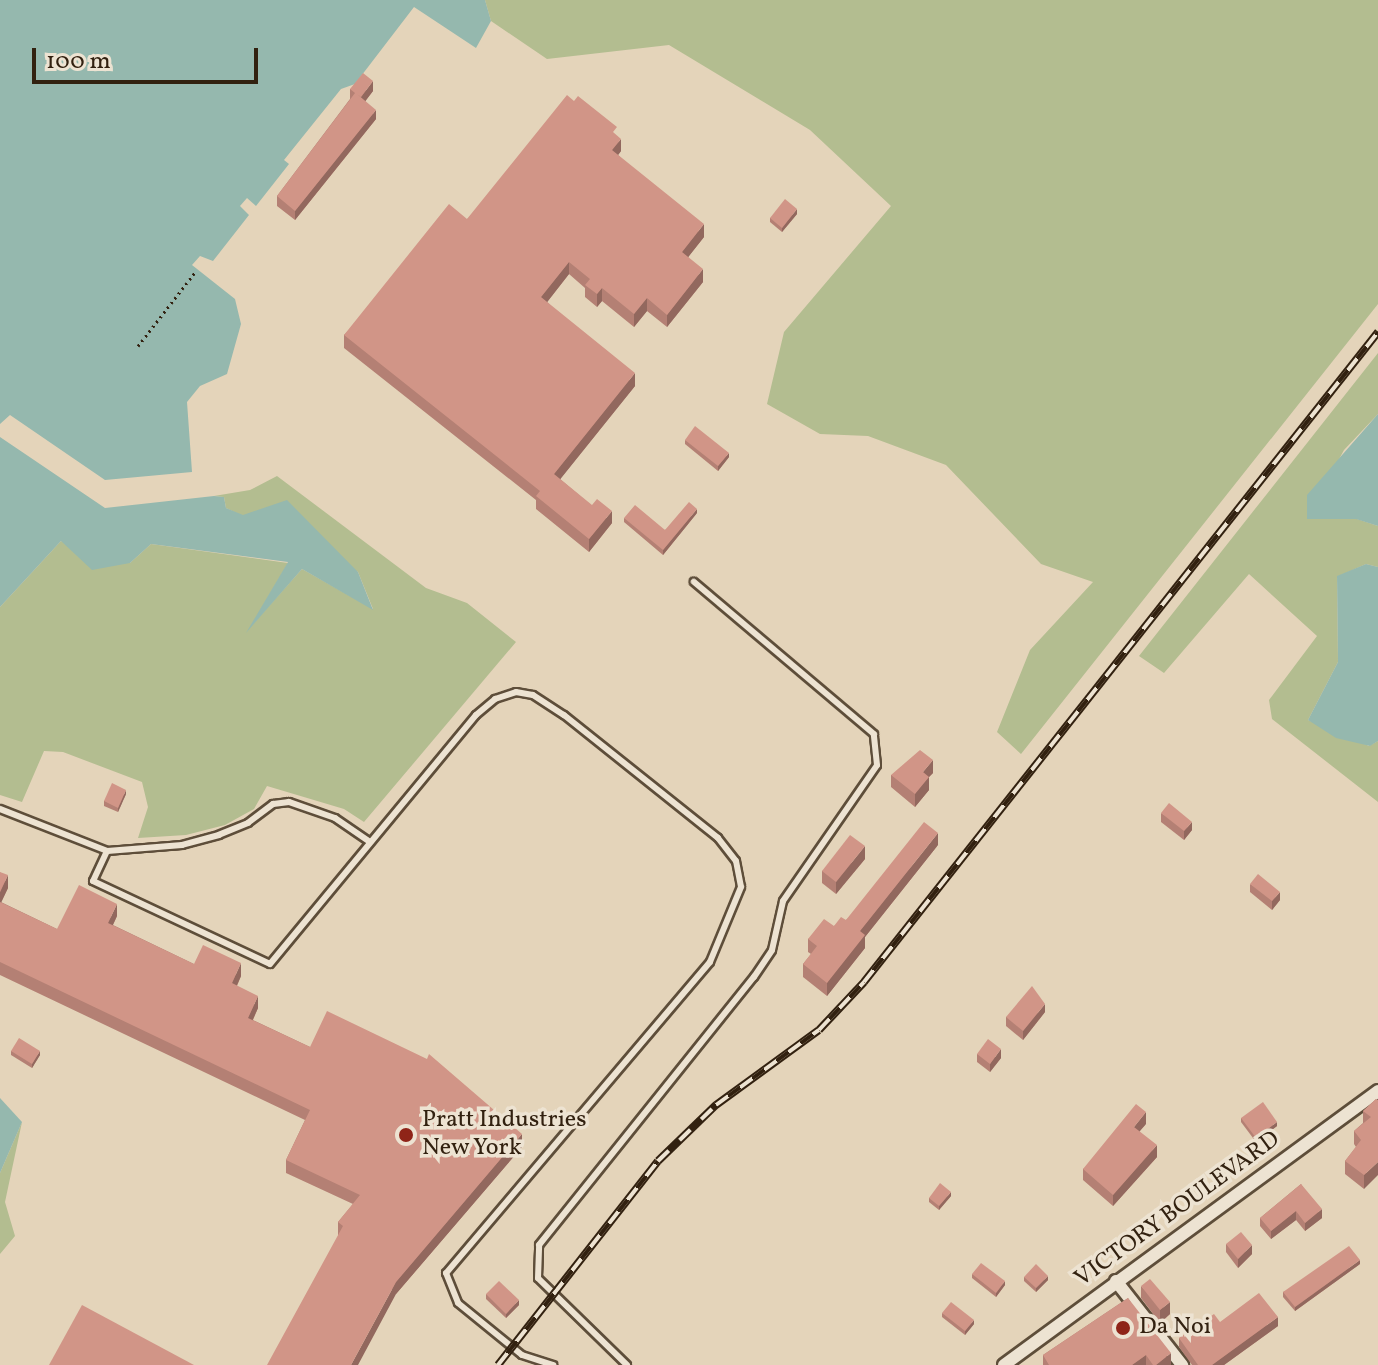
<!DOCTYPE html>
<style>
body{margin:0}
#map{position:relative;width:1378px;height:1365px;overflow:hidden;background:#e4d4ba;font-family:Vollkorn,serif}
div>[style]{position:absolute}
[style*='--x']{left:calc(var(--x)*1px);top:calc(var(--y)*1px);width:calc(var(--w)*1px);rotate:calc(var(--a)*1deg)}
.green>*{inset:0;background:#b3bd90}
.water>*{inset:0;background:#95b8ae}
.path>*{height:3px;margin-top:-1.5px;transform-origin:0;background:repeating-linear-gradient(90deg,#322110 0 2px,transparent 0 6px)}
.roads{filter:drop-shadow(2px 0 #5e4e3a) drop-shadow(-2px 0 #5e4e3a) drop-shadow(0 2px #5e4e3a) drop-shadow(0 -2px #5e4e3a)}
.lane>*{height:6px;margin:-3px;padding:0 3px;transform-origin:3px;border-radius:3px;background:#ede3d2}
.street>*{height:12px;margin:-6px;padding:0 6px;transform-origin:6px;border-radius:6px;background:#ede3d2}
.rail>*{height:8px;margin-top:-4px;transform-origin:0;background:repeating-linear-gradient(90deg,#ede3d2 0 15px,#322110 0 30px);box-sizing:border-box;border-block:2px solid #322110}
.wall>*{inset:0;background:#b48074}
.shaded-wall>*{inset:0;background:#92685e}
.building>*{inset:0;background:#d19587}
.dots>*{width:22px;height:22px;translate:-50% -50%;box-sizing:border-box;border:4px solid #ede3d2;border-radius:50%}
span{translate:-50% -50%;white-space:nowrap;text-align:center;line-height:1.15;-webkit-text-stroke:7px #ede3d2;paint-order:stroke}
.poi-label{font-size:24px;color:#322110}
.left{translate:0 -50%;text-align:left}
.street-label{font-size:24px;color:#322110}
.scale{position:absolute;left:32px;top:48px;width:226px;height:36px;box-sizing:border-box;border:4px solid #322110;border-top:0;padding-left:10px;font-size:24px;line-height:28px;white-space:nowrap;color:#322110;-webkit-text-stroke:6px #ede3d2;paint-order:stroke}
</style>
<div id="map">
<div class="green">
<i style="clip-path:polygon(485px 0,1378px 0,1378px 304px,1021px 754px,997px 732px,1030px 650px,1093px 582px,1041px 564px,946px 465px,868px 436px,820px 434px,767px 404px,784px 332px,891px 206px,810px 130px,669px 45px,547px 59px,491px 21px)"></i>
<i style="clip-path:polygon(1378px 353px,1378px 414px,1344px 450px,1307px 518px,1357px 519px,1378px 526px,1378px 567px,1366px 564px,1337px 577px,1338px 662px,1308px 720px,1369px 746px,1378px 741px,1378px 802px,1272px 719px,1269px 700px,1317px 636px,1249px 574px,1164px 673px,1139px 656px)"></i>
<i style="clip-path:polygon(277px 476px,426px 588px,467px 603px,516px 642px,364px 822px,344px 809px,267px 786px,254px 809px,225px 825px,186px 835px,138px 838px,148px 807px,142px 782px,63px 752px,44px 751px,22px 802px,0 795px,0 607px,61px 541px,130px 563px,151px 544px,288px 563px,251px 626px,302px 569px,373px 609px,358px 572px,226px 508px,224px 497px,214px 496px,250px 490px)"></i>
<i style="clip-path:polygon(22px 1122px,5px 1202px,15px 1236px,0 1254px,0 1173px)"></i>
</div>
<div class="water">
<i style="clip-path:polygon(0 0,485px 0,491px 21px,476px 48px,414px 7px,355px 84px,341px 89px,284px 160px,289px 164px,256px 206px,247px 198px,240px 206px,249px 215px,213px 261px,200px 256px,192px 265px,235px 299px,241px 324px,227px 374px,200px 386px,187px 402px,192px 472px,105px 480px,10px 415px,0 424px)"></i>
<i style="clip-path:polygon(1378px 414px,1378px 526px,1356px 519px,1307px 519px,1307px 495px)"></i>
<i style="clip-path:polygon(0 437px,105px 508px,214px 496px,224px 497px,226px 508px,243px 515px,287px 500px,358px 572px,373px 610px,302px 569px,246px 633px,288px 562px,151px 544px,130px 563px,92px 570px,61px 541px,0 607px)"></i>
<i style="clip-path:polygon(1366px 564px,1378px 567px,1378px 741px,1370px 746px,1336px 738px,1308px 720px,1338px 662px,1337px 576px)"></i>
<i style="clip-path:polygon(0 1098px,22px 1122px,0 1173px)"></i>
</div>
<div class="path">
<i style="--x:138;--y:346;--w:95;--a:-52.3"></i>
</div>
<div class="roads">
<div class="lane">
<i style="--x:0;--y:809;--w:115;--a:21.4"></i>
<i style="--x:370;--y:842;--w:42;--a:-145.6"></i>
<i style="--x:335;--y:818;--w:49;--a:-160.8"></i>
<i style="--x:289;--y:802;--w:16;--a:173"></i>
<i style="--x:273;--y:804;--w:31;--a:143"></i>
<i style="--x:248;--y:823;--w:31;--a:158"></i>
<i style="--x:219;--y:835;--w:38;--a:165"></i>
<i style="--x:182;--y:845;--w:75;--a:175.4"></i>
<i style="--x:107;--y:851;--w:33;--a:115"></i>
<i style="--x:93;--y:881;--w:195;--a:25.1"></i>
<i style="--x:270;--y:964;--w:323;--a:-50.4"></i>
<i style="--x:476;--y:715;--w:25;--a:-40"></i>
<i style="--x:495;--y:699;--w:22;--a:-18"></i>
<i style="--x:516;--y:692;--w:17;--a:10"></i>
<i style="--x:533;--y:695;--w:37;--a:33"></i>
<i style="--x:564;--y:715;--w:197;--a:38.6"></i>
<i style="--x:718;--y:838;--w:29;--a:52"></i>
<i style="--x:736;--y:861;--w:26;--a:79"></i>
<i style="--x:741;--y:887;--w:81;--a:112.5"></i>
<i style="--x:710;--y:962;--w:408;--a:130.3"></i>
<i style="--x:446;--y:1273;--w:32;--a:68"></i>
<i style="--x:458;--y:1303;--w:82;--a:39.1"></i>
<i style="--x:522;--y:1355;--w:33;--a:18"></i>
<i style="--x:627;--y:1365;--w:124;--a:-135.7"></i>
<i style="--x:538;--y:1278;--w:33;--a:-88"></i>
<i style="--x:539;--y:1245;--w:344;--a:-51.3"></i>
<i style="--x:754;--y:977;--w:32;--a:-56"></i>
<i style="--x:772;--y:950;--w:50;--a:-77.3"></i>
<i style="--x:783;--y:901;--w:165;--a:-55.3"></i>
<i style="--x:877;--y:765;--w:31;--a:-96"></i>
<i style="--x:874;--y:734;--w:236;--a:-139.8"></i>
</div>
<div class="street">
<i style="--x:1116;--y:1281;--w:107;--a:51.8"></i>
<i style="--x:1004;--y:1365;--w:464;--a:-36.2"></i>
</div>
</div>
<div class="rail">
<i style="--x:498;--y:1365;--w:259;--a:-51.9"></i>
<i style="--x:658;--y:1161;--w:81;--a:-44"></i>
<i style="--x:716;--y:1105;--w:127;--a:-36.1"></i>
<i style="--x:819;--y:1030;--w:66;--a:-46.8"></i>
<i style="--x:864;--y:982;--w:829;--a:-51.66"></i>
</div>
<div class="wall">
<i style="clip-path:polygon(350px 89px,373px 91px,365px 101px,376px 119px,295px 220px,277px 206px,277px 196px,350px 99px)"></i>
<i style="clip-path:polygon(617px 136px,621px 151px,618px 155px,704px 237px,688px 257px,703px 282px,667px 327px,647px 311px,634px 327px,602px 301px,597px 307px,585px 297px,585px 288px,569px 274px,547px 302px,635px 386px,560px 479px,612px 523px,589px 552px,536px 509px,536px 500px,344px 348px,344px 335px,467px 219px)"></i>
<i style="clip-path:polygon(797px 214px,782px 232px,770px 222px,770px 218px)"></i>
<i style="clip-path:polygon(685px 440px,729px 457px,718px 471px,685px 444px)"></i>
<i style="clip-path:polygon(697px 513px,663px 555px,624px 522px,624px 518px,665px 530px)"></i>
<i style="clip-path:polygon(933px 773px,929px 777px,929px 790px,915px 807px,891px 787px,891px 775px)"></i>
<i style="clip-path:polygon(126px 794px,118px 812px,104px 806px,104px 801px)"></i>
<i style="clip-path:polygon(1161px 813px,1192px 830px,1184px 840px,1161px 822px)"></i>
<i style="clip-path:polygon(938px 845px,865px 937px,865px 948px,827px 996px,803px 977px,803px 964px,811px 954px,808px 952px,808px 939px,846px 920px)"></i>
<i style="clip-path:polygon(865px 859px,836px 894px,822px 883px,822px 871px)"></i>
<i style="clip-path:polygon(0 872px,8px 888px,1px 902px,57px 929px,117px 916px,113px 925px,194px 964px,241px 976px,237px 986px,258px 1008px,253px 1020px,522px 1147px,396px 1294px,338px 1235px,338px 1222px,353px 1204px,286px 1173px,286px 1160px,305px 1120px,0 975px)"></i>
<i style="clip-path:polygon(1250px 884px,1280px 900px,1272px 910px,1250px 892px)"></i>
<i style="clip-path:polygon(1045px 1012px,1023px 1040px,1006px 1026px,1006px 1017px)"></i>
<i style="clip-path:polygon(11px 1051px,40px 1055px,32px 1068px,11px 1055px)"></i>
<i style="clip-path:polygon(977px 1054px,1001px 1058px,990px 1072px,977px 1062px)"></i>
<i style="clip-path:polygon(1376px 1099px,1364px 1189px,1345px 1174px,1345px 1161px,1356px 1147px,1354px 1144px,1354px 1131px,1363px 1123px,1363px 1111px)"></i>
<i style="clip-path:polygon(1241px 1118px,1277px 1126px,1256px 1142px,1241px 1122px)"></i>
<i style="clip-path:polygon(1146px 1124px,1139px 1131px,1157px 1157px,1113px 1206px,1083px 1180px,1083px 1169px)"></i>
<i style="clip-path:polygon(1301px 1184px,1322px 1218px,1305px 1231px,1296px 1220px,1271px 1239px,1260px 1226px,1260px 1218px)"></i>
<i style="clip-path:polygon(951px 1196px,939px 1210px,929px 1202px,929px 1198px)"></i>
<i style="clip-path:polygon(1226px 1244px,1252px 1254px,1238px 1268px,1226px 1252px)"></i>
<i style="clip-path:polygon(1360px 1264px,1295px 1311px,1283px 1297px,1283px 1292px)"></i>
<i style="clip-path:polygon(972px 1274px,1005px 1285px,996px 1297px,972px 1278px)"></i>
<i style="clip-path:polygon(1024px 1277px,1048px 1280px,1036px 1292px,1024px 1281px)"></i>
<i style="clip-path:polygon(1141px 1286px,1170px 1314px,1160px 1323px,1141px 1298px)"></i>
<i style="clip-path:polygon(486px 1294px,519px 1305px,506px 1318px,486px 1299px)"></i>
<i style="clip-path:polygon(1128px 1298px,1171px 1365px,1043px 1365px,1043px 1355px)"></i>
<i style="clip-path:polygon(942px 1313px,974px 1324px,965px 1335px,942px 1317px)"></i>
<i style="clip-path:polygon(1220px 1322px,1278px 1326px,1224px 1365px,1192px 1365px,1179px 1347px,1179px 1338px)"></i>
</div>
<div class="shaded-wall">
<i style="clip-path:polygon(373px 81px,373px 91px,361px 107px,361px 97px)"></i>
<i style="clip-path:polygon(376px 110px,376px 119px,295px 220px,295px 211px)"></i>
<i style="clip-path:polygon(621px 139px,621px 151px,612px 163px,612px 150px)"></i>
<i style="clip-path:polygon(797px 209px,797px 214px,782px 232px,782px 228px)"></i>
<i style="clip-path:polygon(704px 224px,704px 237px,682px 265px,682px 252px)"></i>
<i style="clip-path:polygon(569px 262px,569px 274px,541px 310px,541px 297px)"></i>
<i style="clip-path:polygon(703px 269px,703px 282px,667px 327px,667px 315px)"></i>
<i style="clip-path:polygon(602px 288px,602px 301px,597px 307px,597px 294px)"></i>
<i style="clip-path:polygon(647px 298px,647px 311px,634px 327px,634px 314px)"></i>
<i style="clip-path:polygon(635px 373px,635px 386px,554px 487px,554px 474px)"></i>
<i style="clip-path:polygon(729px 453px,729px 457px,718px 471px,718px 466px)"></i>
<i style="clip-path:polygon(697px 509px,697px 513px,663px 555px,663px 550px)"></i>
<i style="clip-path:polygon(612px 511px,612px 523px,589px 552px,589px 539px)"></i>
<i style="clip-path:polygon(933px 760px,933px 773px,929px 777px,929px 790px,915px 807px,915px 794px,923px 772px)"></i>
<i style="clip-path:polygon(126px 790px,126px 794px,118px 812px,118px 808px)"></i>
<i style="clip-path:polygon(1192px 822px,1192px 830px,1184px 840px,1184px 831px)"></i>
<i style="clip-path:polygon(938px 833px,938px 845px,865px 937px,865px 948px,827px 996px,827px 983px,860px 931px)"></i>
<i style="clip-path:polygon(865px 846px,865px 859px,836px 894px,836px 882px)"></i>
<i style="clip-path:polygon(8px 875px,8px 888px,0 905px,0 892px)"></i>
<i style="clip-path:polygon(1280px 892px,1280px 900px,1272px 910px,1272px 901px)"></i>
<i style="clip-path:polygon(117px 904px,117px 916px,108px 935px,108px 923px)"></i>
<i style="clip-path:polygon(241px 963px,241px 976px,232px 996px,232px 983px)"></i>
<i style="clip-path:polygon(258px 996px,258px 1008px,248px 1030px,248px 1018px)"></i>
<i style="clip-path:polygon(1045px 1004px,1045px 1012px,1023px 1040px,1023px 1031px)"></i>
<i style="clip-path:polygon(1001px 1049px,1001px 1058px,990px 1072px,990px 1064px)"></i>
<i style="clip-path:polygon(40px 1051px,40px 1055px,32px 1068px,32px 1064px)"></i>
<i style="clip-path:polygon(1146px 1112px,1146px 1124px,1134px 1138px,1134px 1127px)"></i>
<i style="clip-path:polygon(1277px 1122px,1277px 1126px,1256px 1142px,1256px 1138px)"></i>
<i style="clip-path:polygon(522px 1134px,522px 1147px,396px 1294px,358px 1365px,351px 1365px,396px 1282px)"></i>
<i style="clip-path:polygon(1157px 1145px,1157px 1157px,1113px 1206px,1113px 1195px)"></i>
<i style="clip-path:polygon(1378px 1162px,1378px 1175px,1364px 1189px,1364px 1175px)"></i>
<i style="clip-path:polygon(951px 1192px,951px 1196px,939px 1210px,939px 1206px)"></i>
<i style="clip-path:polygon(1322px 1209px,1322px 1218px,1305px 1231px,1305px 1223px)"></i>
<i style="clip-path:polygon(1296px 1211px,1296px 1220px,1271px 1239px,1271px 1231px)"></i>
<i style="clip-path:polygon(1252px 1245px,1252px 1254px,1238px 1268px,1238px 1259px)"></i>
<i style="clip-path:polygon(1360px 1260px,1360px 1264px,1295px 1311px,1295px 1307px)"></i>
<i style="clip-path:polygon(1048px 1276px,1048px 1280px,1036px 1292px,1036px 1288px)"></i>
<i style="clip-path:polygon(1005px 1281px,1005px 1285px,996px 1297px,996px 1293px)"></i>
<i style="clip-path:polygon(519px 1300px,519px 1305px,506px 1318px,506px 1314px)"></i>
<i style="clip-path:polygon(1170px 1302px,1170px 1314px,1160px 1323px,1160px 1310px)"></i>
<i style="clip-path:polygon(1278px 1317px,1278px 1326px,1224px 1365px,1212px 1365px)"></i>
<i style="clip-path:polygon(974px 1320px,974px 1324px,965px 1335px,965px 1331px)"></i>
<i style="clip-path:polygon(1171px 1353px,1171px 1365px,1156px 1365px)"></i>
<i style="clip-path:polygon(1146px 1355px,1146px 1365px,1132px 1365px)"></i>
</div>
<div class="building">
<i style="clip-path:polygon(363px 73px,373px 81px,361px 97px,357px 94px,376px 110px,295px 211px,277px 196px,355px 93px,350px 89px)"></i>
<i style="clip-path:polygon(567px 95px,574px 101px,578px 96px,617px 127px,613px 132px,621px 139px,612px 150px,704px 224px,682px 252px,703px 269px,667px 315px,647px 298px,634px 314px,602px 288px,597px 294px,585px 285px,590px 279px,569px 262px,541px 297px,635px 373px,554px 474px,592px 505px,597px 499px,612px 511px,589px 539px,536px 496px,540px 491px,344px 335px,449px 204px,467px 219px)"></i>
<i style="clip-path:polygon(785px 199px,797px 209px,782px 228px,770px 218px)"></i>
<i style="clip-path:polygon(695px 426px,729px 453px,718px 466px,685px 440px)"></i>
<i style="clip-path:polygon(689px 502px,697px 509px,663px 550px,624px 518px,635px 505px,665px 530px)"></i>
<i style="clip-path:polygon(920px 750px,933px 760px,923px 772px,929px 777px,915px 794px,891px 775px)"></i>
<i style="clip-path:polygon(112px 783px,126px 790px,118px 808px,104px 801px)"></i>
<i style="clip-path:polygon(1169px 803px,1192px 822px,1184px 831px,1161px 813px)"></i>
<i style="clip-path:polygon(924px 822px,938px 833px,860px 931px,865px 935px,827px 983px,803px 964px,817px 946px,808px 939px,824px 919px,834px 926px,841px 917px,846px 920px)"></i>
<i style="clip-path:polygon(850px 835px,865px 846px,836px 882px,822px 871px)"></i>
<i style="clip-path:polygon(0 872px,8px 875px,0 892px)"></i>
<i style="clip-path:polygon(1258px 874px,1280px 892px,1272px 901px,1250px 884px)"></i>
<i style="clip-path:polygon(79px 885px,117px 904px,108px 923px,194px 964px,203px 945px,241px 963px,232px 983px,258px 996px,248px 1018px,310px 1047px,327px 1011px,427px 1059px,429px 1054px,522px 1134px,396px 1282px,351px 1365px,267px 1365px,343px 1226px,338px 1222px,360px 1195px,286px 1160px,310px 1110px,0 962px,0 902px,57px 929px)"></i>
<i style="clip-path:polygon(1032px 986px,1045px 1004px,1023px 1031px,1006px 1017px)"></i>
<i style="clip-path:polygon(19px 1038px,40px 1051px,32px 1064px,11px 1051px)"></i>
<i style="clip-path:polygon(988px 1039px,1001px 1049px,990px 1064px,977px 1054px)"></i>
<i style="clip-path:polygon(1376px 1099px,1378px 1100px,1378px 1162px,1364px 1175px,1345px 1161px,1361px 1140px,1354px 1131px,1371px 1117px,1363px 1111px)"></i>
<i style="clip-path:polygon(1263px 1102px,1277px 1122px,1256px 1138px,1241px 1118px)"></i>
<i style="clip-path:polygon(1136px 1104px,1146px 1112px,1134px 1127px,1157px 1145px,1113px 1195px,1083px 1169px)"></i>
<i style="clip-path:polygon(940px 1183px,951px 1192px,939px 1206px,929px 1198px)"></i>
<i style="clip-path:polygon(1301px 1184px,1322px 1209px,1305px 1223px,1296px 1211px,1271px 1231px,1260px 1218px)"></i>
<i style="clip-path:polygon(1241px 1232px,1252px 1245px,1238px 1259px,1226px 1244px)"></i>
<i style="clip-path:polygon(1349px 1246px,1360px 1260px,1295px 1307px,1283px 1292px)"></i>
<i style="clip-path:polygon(981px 1263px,1005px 1281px,996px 1293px,972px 1274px)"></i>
<i style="clip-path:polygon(1036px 1264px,1048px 1276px,1036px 1288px,1024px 1277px)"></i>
<i style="clip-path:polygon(1150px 1279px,1170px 1302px,1160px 1310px,1141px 1286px)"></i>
<i style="clip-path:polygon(499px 1281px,519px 1300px,506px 1314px,486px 1294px)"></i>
<i style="clip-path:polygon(1259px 1293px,1278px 1317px,1212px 1365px,1198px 1365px,1179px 1338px,1214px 1314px,1220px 1322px)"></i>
<i style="clip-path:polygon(1128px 1298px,1171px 1353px,1156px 1365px,1153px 1365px,1146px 1355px,1132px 1365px,1049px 1365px,1043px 1355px)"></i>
<i style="clip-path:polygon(951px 1302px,974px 1320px,965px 1331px,942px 1313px)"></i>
<i style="clip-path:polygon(82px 1305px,194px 1365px,49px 1365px)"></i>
</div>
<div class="dots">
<i style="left:406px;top:1135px;background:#8f2418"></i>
<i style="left:1123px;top:1328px;background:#8f2418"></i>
</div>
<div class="poi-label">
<span class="left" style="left:422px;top:1135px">Pratt Industries<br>New York</span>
<span class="left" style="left:1139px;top:1328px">Da Noi</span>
</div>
<div class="street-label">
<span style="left:1178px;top:1210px;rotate:-36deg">VICTORY BOULEVARD</span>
</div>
<div class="scale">100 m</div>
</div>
